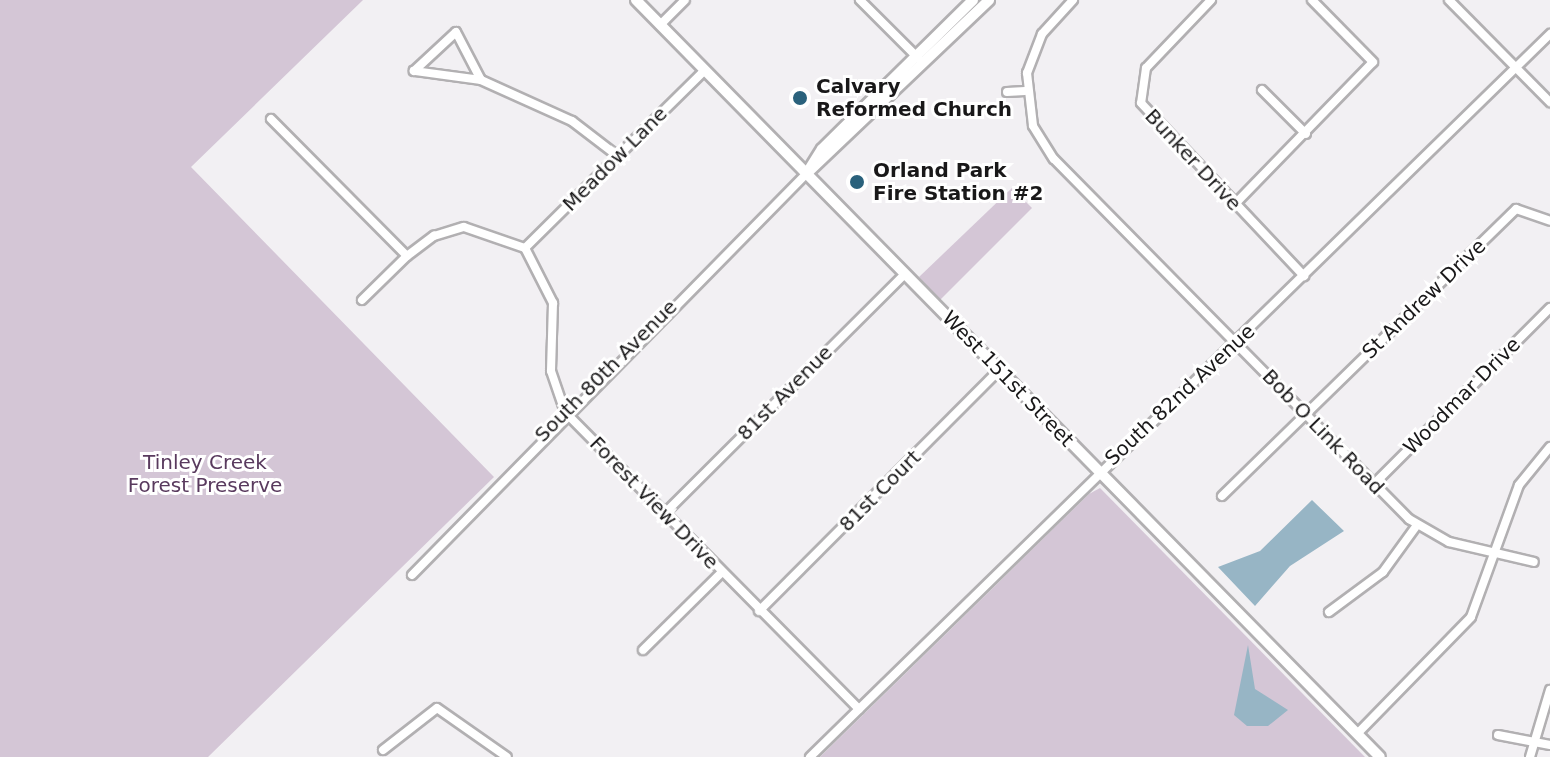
<!DOCTYPE html>
<style>
body{margin:0}
#map{position:relative;width:1550px;height:757px;overflow:hidden;background:#f2f0f3;font-family:"DejaVu Sans",sans-serif}
div>[style]{position:absolute}
[style*='--x']{left:calc(var(--x)*1px);top:calc(var(--y)*1px);width:calc(var(--w)*1px);rotate:calc(var(--a)*1deg)}
.green>*{inset:0;background:#d4c6d6}
.water>*{inset:0;background:#97b5c5}
.roads{filter:drop-shadow(2px 0 #b2b0b2) drop-shadow(-2px 0 #b2b0b2) drop-shadow(0 2px #b2b0b2) drop-shadow(0 -2px #b2b0b2)}
.minor>*{height:8px;margin:-4px;padding:0 4px;transform-origin:4px;border-radius:4px;background:#fff}
.tertiary>*{height:10px;margin:-5px;padding:0 5px;transform-origin:5px;border-radius:5px;background:#fff}
.dots>*{width:22px;height:22px;translate:-50% -50%;box-sizing:border-box;border:4px solid #fff;border-radius:50%}
span{translate:-50% -50%;white-space:nowrap;text-align:center;line-height:1.15;-webkit-text-stroke:6px #fff;paint-order:stroke}
.poi-label{font-size:20px;color:#191819;font-weight:700}
.left{translate:0 -50%;text-align:left}
.street-label{font-size:20px;color:#191819}
.park-label{font-size:20px;color:#593a5e}
</style>
<div id="map">
<div class="green">
<i style="clip-path:polygon(0 0,363px 0,191px 167px,494px 477px,208px 757px,0 757px)"></i>
<i style="clip-path:polygon(1012px 188px,1032px 208px,940px 300px,919px 277px)"></i>
<i style="clip-path:polygon(1100px 488px,1365px 757px,820px 757px,1089px 494px)"></i>
</div>
<div class="water">
<i style="clip-path:polygon(1312px 500px,1344px 531px,1290px 566px,1255px 606px,1218px 567px,1260px 551px)"></i>
<i style="clip-path:polygon(1248px 645px,1255px 689px,1288px 710px,1268px 726px,1247px 726px,1234px 715px)"></i>
</div>
<div class="roads">
<div class="minor">
<i style="--x:860;--y:0;--w:83;--a:45"></i>
<i style="--x:1073;--y:0;--w:46;--a:132.4"></i>
<i style="--x:1042;--y:34;--w:42;--a:111"></i>
<i style="--x:1027;--y:73;--w:53;--a:83.5"></i>
<i style="--x:1033;--y:126;--w:39;--a:58"></i>
<i style="--x:1054;--y:159;--w:506;--a:45.4"></i>
<i style="--x:1409;--y:519;--w:46;--a:29.9"></i>
<i style="--x:1449;--y:542;--w:87;--a:13.2"></i>
<i style="--x:1211;--y:0;--w:94;--a:133.7"></i>
<i style="--x:1146;--y:68;--w:35;--a:98"></i>
<i style="--x:1141;--y:103;--w:238;--a:46.7"></i>
<i style="--x:1449;--y:0;--w:144;--a:45.3"></i>
<i style="--x:660;--y:25;--w:35;--a:-45"></i>
<i style="--x:481;--y:80;--w:68;--a:-172.3"></i>
<i style="--x:414;--y:71;--w:57;--a:-42.9"></i>
<i style="--x:456;--y:32;--w:54;--a:62.5"></i>
<i style="--x:481;--y:80;--w:100;--a:24.3"></i>
<i style="--x:572;--y:121;--w:59;--a:37.5"></i>
<i style="--x:1262;--y:90;--w:62;--a:45"></i>
<i style="--x:1007;--y:92;--w:18;--a:-3"></i>
<i style="--x:271;--y:119;--w:193;--a:45.2"></i>
<i style="--x:407;--y:256;--w:34;--a:-37"></i>
<i style="--x:434;--y:236;--w:31;--a:-17"></i>
<i style="--x:464;--y:227;--w:65;--a:19"></i>
<i style="--x:525;--y:248;--w:62;--a:63"></i>
<i style="--x:553;--y:303;--w:68;--a:91.7"></i>
<i style="--x:551;--y:371;--w:43;--a:71.1"></i>
<i style="--x:565;--y:412;--w:418;--a:45.3"></i>
<i style="--x:1234;--y:205;--w:199;--a:-45.8"></i>
<i style="--x:1373;--y:62;--w:87;--a:-134.5"></i>
<i style="--x:525;--y:248;--w:253;--a:-44.7"></i>
<i style="--x:362;--y:300;--w:63;--a:-44.4"></i>
<i style="--x:1374;--y:484;--w:249;--a:-45"></i>
<i style="--x:1222;--y:496;--w:411;--a:-44.3"></i>
<i style="--x:1516;--y:209;--w:36;--a:19"></i>
<i style="--x:665;--y:513;--w:339;--a:-44.9"></i>
<i style="--x:412;--y:575;--w:564;--a:-45.5"></i>
<i style="--x:759;--y:611;--w:340;--a:-45.1"></i>
<i style="--x:1329;--y:612;--w:67;--a:-36.5"></i>
<i style="--x:1383;--y:572;--w:58;--a:-54.1"></i>
<i style="--x:643;--y:650;--w:110;--a:-44.6"></i>
<i style="--x:1357;--y:734;--w:163;--a:-45.7"></i>
<i style="--x:1471;--y:617;--w:140;--a:-70"></i>
<i style="--x:1519;--y:485;--w:49;--a:-50.8"></i>
<i style="--x:1498;--y:735;--w:53;--a:10.9"></i>
<i style="--x:383;--y:750;--w:68;--a:-37.9"></i>
<i style="--x:437;--y:708;--w:85;--a:35"></i>
<i style="--x:810;--y:757;--w:1035;--a:-44.33"></i>
<i style="--x:1530;--y:757;--w:70;--a:-73.4"></i>
</div>
<div class="tertiary">
<i style="--x:636;--y:0;--w:1061;--a:45.5"></i>
<i style="--x:807;--y:173;--w:251;--a:-43.5"></i>
<i style="--x:807;--y:173;--w:28;--a:-58"></i>
<i style="--x:822;--y:149;--w:212;--a:-44.6"></i>
</div>
</div>
<div class="dots">
<i style="left:800px;top:98px;background:#2a617c"></i>
<i style="left:857px;top:182px;background:#2a617c"></i>
</div>
<div class="poi-label">
<span class="left" style="left:816px;top:98px">Calvary<br>Reformed Church</span>
<span class="left" style="left:873px;top:182px">Orland Park<br>Fire Station #2</span>
</div>
<div class="street-label">
<span style="left:615px;top:159px;rotate:-45deg">Meadow Lane</span>
<span style="left:1193px;top:160px;rotate:47deg">Bunker Drive</span>
<span style="left:1424px;top:299px;rotate:-44deg">St Andrew Drive</span>
<span style="left:606px;top:371px;rotate:-45deg">South 80th Avenue</span>
<span style="left:1008px;top:379px;rotate:46deg">West 151st Street</span>
<span style="left:785px;top:393px;rotate:-45deg">81st Avenue</span>
<span style="left:1180px;top:395px;rotate:-43deg">South 82nd Avenue</span>
<span style="left:1462px;top:396px;rotate:-45deg">Woodmar Drive</span>
<span style="left:1323px;top:432px;rotate:46deg">Bob O Link Road</span>
<span style="left:880px;top:491px;rotate:-45deg">81st Court</span>
<span style="left:654px;top:503px;rotate:46deg">Forest View Drive</span>
</div>
<div class="park-label">
<span style="left:205px;top:474px">Tinley Creek<br>Forest Preserve</span>
</div>
</div>
